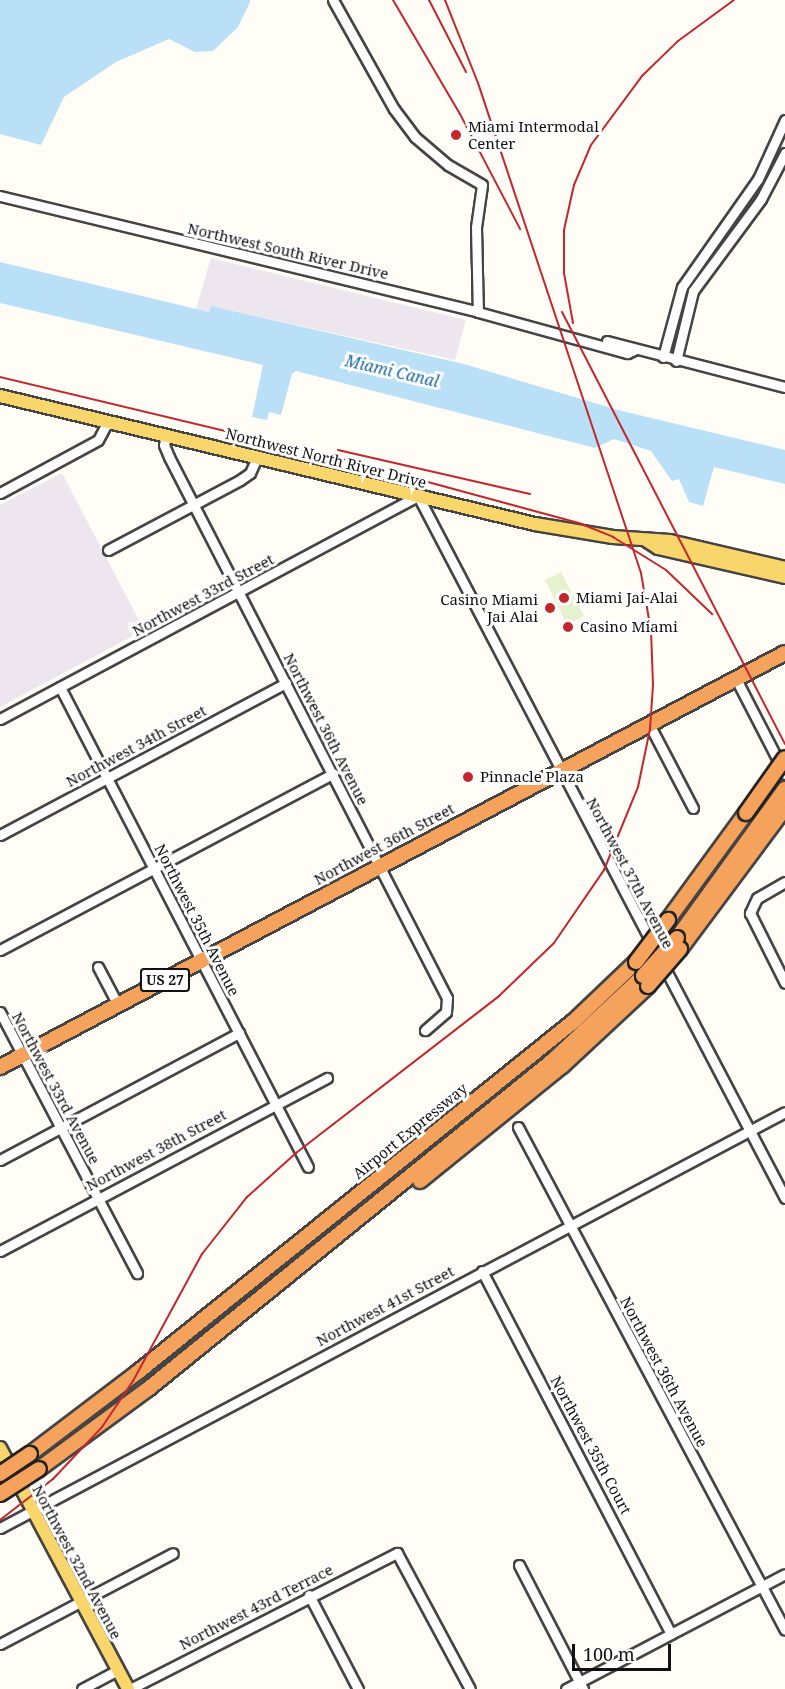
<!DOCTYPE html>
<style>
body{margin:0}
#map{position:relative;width:785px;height:1689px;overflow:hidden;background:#fffdf5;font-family:"Noto Serif",serif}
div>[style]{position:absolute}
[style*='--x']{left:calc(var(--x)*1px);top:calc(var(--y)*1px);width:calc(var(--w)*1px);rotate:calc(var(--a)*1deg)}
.industrial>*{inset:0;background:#eee6ef}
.pitch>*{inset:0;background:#e6f2cf}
.water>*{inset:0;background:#b9e0f7}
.roads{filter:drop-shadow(2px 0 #444) drop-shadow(-2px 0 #444) drop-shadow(0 2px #444) drop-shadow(0 -2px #444)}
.minor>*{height:9px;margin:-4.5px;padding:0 4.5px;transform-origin:4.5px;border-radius:4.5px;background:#fff}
.major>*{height:12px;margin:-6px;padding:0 6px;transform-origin:6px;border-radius:6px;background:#f9d66b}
.highway>*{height:14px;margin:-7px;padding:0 7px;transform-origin:7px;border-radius:7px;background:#f5a25d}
.rail>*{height:2px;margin:-1px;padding:0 1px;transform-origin:1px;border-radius:1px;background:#c4262e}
.bridges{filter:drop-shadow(2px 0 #222) drop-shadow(-2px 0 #222) drop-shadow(0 2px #222) drop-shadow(0 -2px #222)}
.highway-bridge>*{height:14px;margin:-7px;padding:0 7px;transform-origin:7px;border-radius:7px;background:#f5a25d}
.dots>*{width:16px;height:16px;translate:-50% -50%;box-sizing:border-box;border:3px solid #fff;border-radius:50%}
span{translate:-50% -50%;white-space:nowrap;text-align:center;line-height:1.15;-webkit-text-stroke:6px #fff;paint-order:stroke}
.shield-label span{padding:2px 4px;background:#fff;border:2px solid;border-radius:4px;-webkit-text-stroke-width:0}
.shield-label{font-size:14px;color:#111;font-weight:700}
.poi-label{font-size:15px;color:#111}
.left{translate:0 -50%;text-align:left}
.right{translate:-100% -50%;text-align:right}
.street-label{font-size:15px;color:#111}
.water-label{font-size:16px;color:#1768a6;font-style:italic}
.scale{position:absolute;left:572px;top:1644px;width:99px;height:27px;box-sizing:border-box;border:3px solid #111;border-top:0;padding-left:8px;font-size:18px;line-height:21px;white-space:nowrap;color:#111;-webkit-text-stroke:4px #fff;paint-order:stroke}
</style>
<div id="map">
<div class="industrial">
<i style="clip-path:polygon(211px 258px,466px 320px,455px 360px,211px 306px,209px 312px,196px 309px)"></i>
<i style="clip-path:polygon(62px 473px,144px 630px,0 707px,0 505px)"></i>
</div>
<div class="pitch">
<i style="clip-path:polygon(561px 572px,584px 616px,567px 625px,545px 580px)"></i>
</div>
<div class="water">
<i style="clip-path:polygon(0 0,250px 0,250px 2px,238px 27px,213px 51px,195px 52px,169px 39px,116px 62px,64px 97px,41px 145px,0 134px)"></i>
<i style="clip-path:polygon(0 262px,209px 312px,211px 306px,464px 364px,618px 410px,785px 450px,785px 484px,714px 467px,703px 506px,689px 502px,679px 479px,672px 481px,651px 451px,614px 439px,595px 448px,296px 371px,292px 374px,281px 415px,269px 412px,267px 420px,252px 417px,263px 365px,0 303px)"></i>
</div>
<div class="roads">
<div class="minor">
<i style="--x:333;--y:0;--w:125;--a:60.8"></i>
<i style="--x:394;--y:109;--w:35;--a:53"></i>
<i style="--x:415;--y:137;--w:43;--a:40.3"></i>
<i style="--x:448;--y:165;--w:39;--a:30"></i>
<i style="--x:482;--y:185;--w:42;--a:98.1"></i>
<i style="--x:476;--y:227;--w:85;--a:88.7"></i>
<i style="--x:0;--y:196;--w:492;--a:13.6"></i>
<i style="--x:478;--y:312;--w:155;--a:15.4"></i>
<i style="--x:627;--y:353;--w:8;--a:-23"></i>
<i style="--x:607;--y:341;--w:184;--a:14.5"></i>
<i style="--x:663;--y:357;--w:73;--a:-74.8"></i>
<i style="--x:682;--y:287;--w:132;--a:-54.9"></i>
<i style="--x:758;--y:179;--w:65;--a:-65.4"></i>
<i style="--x:676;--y:361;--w:72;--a:-76.3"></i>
<i style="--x:693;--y:291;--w:114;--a:-53.5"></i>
<i style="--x:761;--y:199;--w:52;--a:-62.4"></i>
<i style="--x:166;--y:435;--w:10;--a:101"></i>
<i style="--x:164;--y:445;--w:13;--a:67"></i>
<i style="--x:169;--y:457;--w:608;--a:62.8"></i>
<i style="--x:447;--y:998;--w:14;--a:94"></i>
<i style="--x:446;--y:1012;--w:28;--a:139"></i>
<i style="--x:0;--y:493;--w:111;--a:-28.4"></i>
<i style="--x:98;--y:440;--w:21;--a:-62"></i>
<i style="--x:108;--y:550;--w:149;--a:-27.9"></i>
<i style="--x:240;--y:480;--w:12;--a:-35"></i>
<i style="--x:250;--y:473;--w:17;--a:-66"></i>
<i style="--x:735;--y:677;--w:109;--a:62.7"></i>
<i style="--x:60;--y:687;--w:540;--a:62.68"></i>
<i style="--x:0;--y:719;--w:474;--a:-28.1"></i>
<i style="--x:418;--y:496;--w:792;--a:62.4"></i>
<i style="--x:648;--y:722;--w:97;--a:62.4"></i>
<i style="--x:0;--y:835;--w:324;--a:-28"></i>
<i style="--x:785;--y:882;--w:32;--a:150"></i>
<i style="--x:757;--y:898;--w:17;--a:115"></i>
<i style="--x:750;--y:913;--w:78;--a:63.4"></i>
<i style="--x:0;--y:950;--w:377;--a:-27.9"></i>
<i style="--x:98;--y:967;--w:43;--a:62.2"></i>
<i style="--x:0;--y:1012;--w:295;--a:62.3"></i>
<i style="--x:518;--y:1127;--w:569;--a:62.04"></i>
<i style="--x:0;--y:1160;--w:271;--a:-28"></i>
<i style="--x:0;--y:1251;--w:370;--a:-27.9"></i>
<i style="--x:482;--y:1271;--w:409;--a:62.5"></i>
<i style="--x:0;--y:1528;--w:888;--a:-27.92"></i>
<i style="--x:519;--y:1565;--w:140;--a:62.7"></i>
<i style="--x:309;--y:1595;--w:106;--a:62.5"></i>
<i style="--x:0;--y:1644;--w:195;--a:-27.7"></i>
<i style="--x:82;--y:1689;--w:40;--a:-28"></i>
<i style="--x:130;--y:1689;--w:300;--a:-27"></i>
<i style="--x:397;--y:1553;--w:154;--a:61.8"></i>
<i style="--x:566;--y:1689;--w:247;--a:-27.7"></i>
</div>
<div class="major">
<i style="--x:0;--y:396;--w:550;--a:13.46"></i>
<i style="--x:535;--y:524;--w:79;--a:9.5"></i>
<i style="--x:613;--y:537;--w:57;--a:4"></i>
<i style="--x:670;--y:541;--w:118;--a:13.2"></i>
<i style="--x:647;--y:541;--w:13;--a:32"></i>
<i style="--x:658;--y:548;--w:130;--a:12.9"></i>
<i style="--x:0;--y:1448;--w:273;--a:62"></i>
</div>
<div class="highway">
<i style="--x:668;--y:920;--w:132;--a:-53.9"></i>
<i style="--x:677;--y:938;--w:184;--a:-54.1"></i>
<i style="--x:680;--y:949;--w:176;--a:-53.3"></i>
<i style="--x:0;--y:1067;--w:887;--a:-27.81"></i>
<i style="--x:420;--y:1181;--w:183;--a:-39"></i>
<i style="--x:562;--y:1066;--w:117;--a:-42.9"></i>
<i style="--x:30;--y:1454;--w:136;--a:-37.2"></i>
<i style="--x:138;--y:1372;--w:560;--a:-38.84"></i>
<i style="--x:574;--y:1021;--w:86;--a:-43.6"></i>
<i style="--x:39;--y:1469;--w:135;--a:-36.3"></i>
<i style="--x:148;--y:1389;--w:520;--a:-39.07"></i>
<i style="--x:552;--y:1061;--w:125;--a:-43"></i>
</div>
</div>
<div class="rail">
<i style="--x:393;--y:0;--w:132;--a:59.6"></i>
<i style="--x:460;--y:114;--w:130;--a:62.4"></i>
<i style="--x:429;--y:0;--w:81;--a:62.8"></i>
<i style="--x:562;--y:312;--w:486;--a:62.7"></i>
<i style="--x:573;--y:323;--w:51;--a:-100.2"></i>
<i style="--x:564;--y:273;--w:43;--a:-90"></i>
<i style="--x:564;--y:230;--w:46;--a:-77.5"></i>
<i style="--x:574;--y:185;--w:43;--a:-67"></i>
<i style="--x:591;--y:145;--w:86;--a:-53.5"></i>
<i style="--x:642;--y:76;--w:50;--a:-44.2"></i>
<i style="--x:678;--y:41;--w:69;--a:-36.2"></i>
<i style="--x:0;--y:377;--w:357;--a:13.5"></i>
<i style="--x:347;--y:460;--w:240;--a:15.2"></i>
<i style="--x:579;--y:523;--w:37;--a:22"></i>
<i style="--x:613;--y:537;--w:62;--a:31.9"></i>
<i style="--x:666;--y:570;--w:64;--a:43.7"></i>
<i style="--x:338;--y:450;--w:197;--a:12.9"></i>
<i style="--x:0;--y:1520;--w:67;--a:-37.7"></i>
<i style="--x:53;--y:1479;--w:71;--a:-46.7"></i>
<i style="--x:102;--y:1427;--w:55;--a:-56"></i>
<i style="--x:133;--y:1381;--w:145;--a:-61.5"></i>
<i style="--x:202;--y:1254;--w:73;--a:-51.7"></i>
<i style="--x:247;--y:1197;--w:66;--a:-41.9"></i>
<i style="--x:296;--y:1153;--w:257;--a:-37.7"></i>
<i style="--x:499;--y:996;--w:76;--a:-43.9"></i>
<i style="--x:554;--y:943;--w:88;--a:-55.6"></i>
<i style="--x:604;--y:870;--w:90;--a:-67.7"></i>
<i style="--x:638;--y:787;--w:59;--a:-78.3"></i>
<i style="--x:650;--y:729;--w:44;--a:-86.1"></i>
<i style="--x:653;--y:685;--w:54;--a:-92.1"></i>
<i style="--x:651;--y:631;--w:59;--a:-99.8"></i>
<i style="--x:641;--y:573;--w:516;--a:-108.4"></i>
<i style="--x:478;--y:83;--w:89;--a:-111.7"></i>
</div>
<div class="bridges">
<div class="highway-bridge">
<i style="--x:746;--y:813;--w:67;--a:-54.7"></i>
<i style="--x:636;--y:962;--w:53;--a:-52.7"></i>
<i style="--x:643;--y:976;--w:51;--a:-48.2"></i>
<i style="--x:648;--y:986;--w:49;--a:-49.1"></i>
<i style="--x:0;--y:1474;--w:36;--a:-34"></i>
<i style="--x:0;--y:1494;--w:46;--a:-32.7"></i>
</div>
</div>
<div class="dots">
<i style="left:456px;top:135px;background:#c4262e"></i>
<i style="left:564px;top:598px;background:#c4262e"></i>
<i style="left:550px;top:608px;background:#c4262e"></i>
<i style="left:568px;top:627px;background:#c4262e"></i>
<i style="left:468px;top:777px;background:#c4262e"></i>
</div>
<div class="shield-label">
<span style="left:165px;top:980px">US 27</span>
</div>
<div class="poi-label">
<span class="left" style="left:468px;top:135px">Miami Intermodal<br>Center</span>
<span class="left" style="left:576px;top:598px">Miami Jai-Alai</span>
<span class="right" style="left:538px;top:608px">Casino Miami<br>Jai Alai</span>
<span class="left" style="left:580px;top:627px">Casino Miami</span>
<span class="left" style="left:480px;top:777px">Pinnacle Plaza</span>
</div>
<div class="street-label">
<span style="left:288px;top:251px;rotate:13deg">Northwest South River Drive</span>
<span style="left:326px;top:458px;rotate:14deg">Northwest North River Drive</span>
<span style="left:203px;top:595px;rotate:-28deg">Northwest 33rd Street</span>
<span style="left:326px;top:729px;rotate:63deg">Northwest 36th Avenue</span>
<span style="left:136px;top:746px;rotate:-28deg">Northwest 34th Street</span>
<span style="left:384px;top:844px;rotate:-28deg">Northwest 36th Street</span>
<span style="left:630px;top:873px;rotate:62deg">Northwest 37th Avenue</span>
<span style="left:197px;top:920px;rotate:63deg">Northwest 35th Avenue</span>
<span style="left:56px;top:1088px;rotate:62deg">Northwest 33rd Avenue</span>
<span style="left:410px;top:1131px;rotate:-39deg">Airport Expressway</span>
<span style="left:156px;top:1150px;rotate:-28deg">Northwest 38th Street</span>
<span style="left:385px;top:1306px;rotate:-28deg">Northwest 41st Street</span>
<span style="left:664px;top:1372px;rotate:62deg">Northwest 36th Avenue</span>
<span style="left:591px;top:1445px;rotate:62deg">Northwest 35th Court</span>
<span style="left:77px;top:1562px;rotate:62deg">Northwest 32nd Avenue</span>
<span style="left:256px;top:1607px;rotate:-27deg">Northwest 43rd Terrace</span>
</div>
<div class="water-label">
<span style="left:392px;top:371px;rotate:13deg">Miami Canal</span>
</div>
<div class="scale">100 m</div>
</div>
